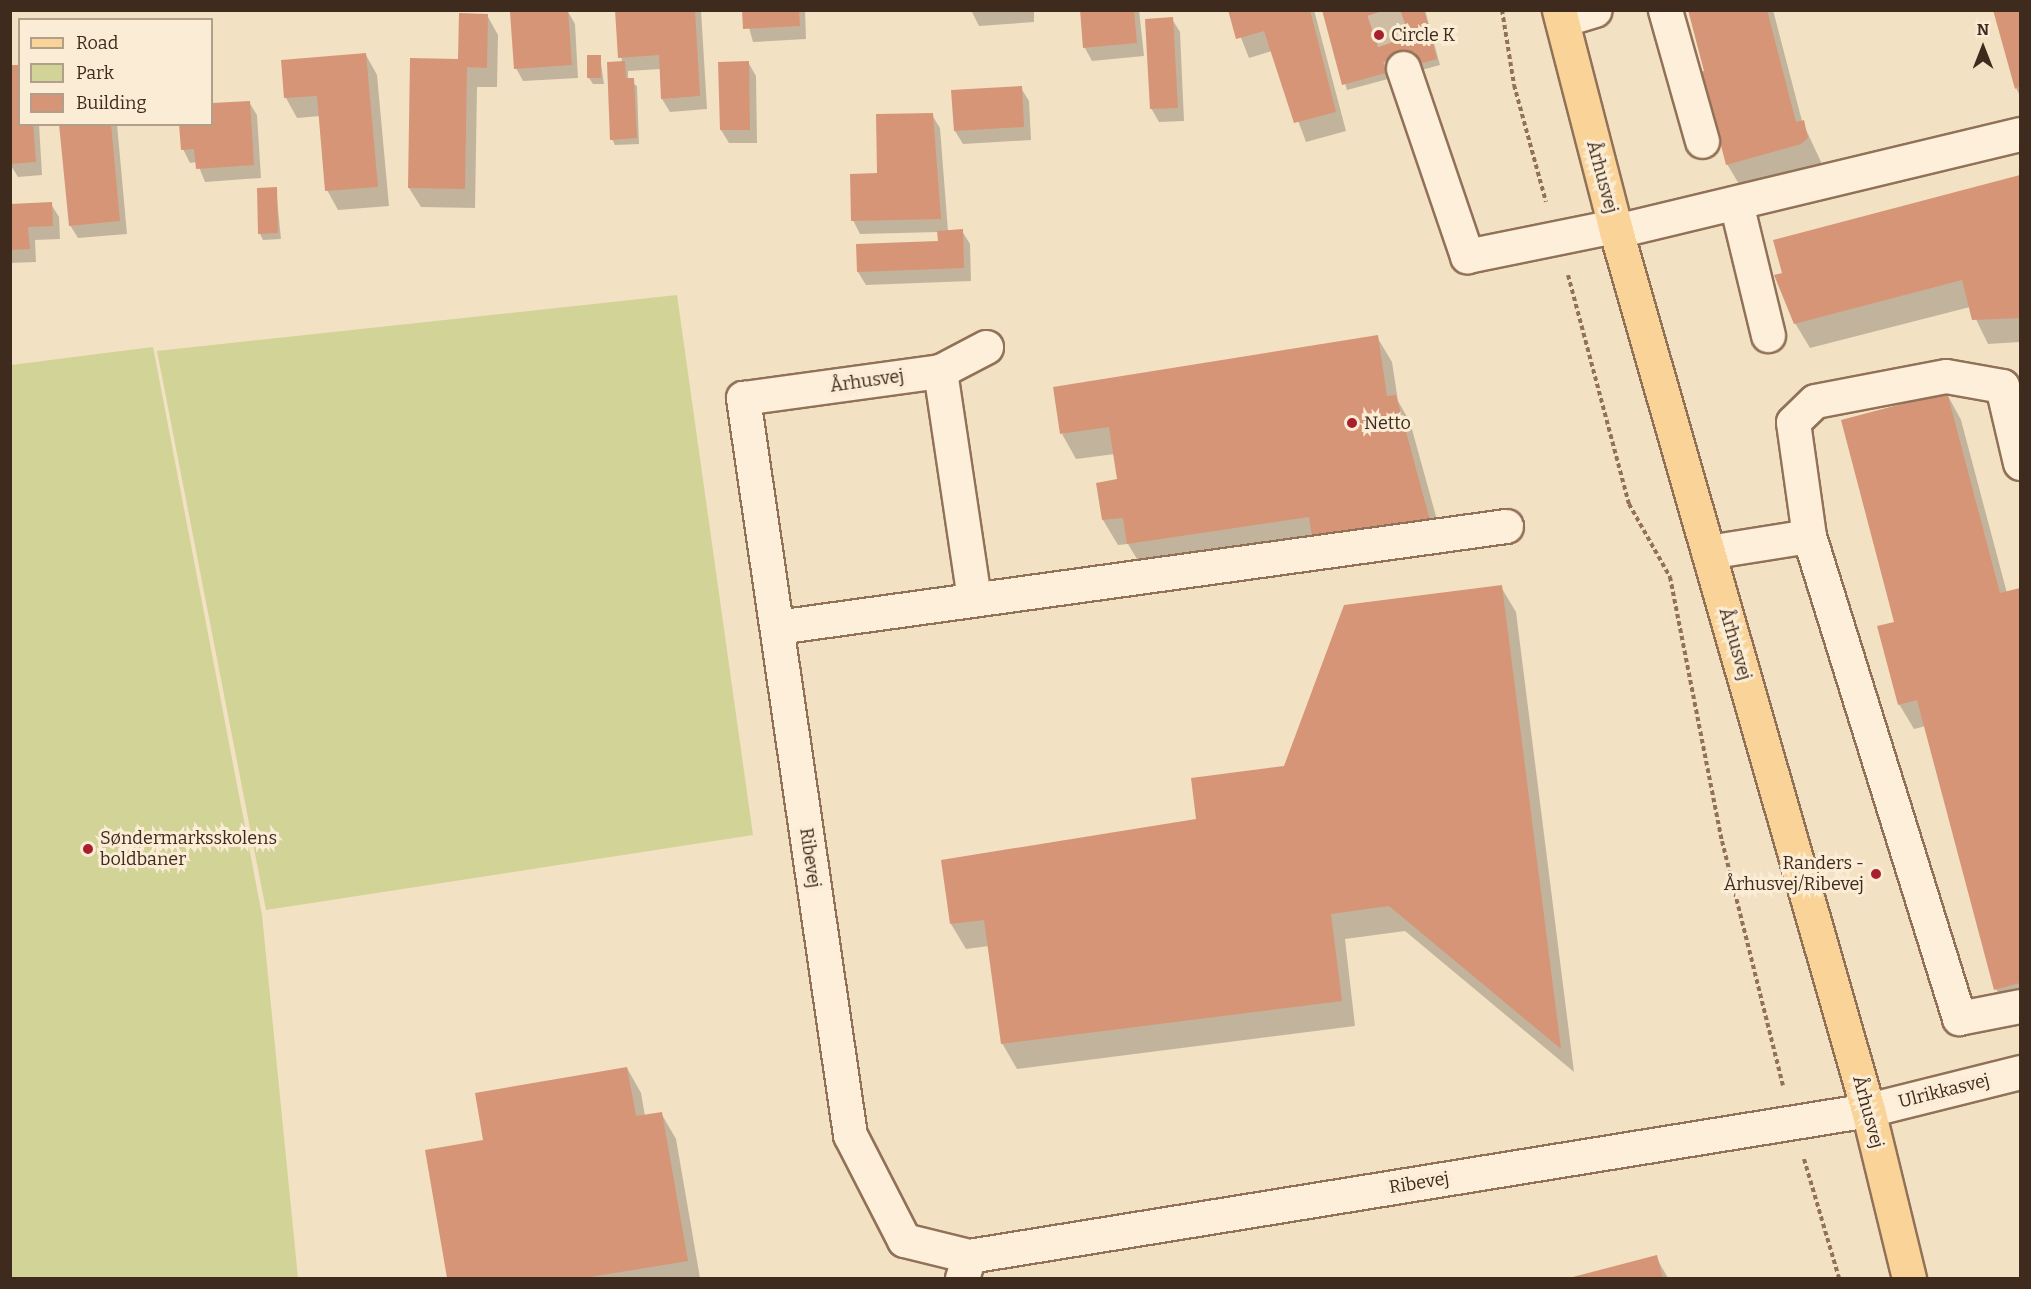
<!DOCTYPE html>
<meta charset="utf-8">
<style>
body{margin:0}
#map{position:relative;width:2031px;height:1289px;overflow:hidden;background:#f3e1c4;font-family:Bitter,serif}
div>[style]{position:absolute}
[style*='--x']{left:calc(var(--x)*1px);top:calc(var(--y)*1px);width:calc(var(--w)*1px);rotate:calc(var(--a)*1deg)}
.green>*{inset:0;background:#d2d396}
.shadow>*{inset:0;background:#0003}
.building>*{inset:0;background:#d69576}
.minor-tunnel>*{height:33px;margin-top:-16.5px;transform-origin:0;background:repeating-linear-gradient(90deg,#cfbda3 0 33px,transparent 0 49px)}
.path>*{height:4px;margin-top:-2px;transform-origin:0;background:repeating-linear-gradient(90deg,#917158 0 4.5px,transparent 0 7.5px)}
.roads{filter:drop-shadow(2px 0 #917158) drop-shadow(-2px 0 #917158) drop-shadow(0 2px #917158) drop-shadow(0 -2px #917158)}
.minor>*{height:33px;margin:-16.5px;padding:0 16.5px;transform-origin:16.5px;border-radius:16.5px;background:#fdefd9}
.major>*{height:33px;margin:-16.5px;padding:0 16.5px;transform-origin:16.5px;border-radius:16.5px;background:#fad398}
.dots>*{width:16px;height:16px;translate:-50% -50%;box-sizing:border-box;border:3px solid #faecd5;border-radius:50%}
span{translate:-50% -50%;white-space:nowrap;text-align:center;line-height:1.15;-webkit-text-stroke:6px #faecd5;paint-order:stroke}
.poi-label{font-size:18px;color:#3f2b1d}
.left{translate:0 -50%;text-align:left}
.right{translate:-100% -50%;text-align:right}
.street-label{font-size:18px;color:#3f2b1d}
.frame{position:absolute;inset:0;border:12px solid #3f2b1d;pointer-events:none}
.legend{position:absolute;left:18px;top:18px;width:195px;height:108px;box-sizing:border-box;background:#faecd5;border:2px solid #af9f8b;margin:0;padding:8px 10px;list-style:none;font-size:18px;color:#3f2b1d}
.legend li{display:flex;align-items:center;gap:12px;height:30px}
.legend b{width:30px;border:2px solid #af9f8b}
.north{position:absolute;left:1953px;top:18px;width:60px;height:60px;-webkit-text-stroke:4px #faecd5;paint-order:stroke;rotate:0deg;font-size:16px;font-weight:700;line-height:24px;text-align:center;color:#3f2b1d}
.north::after{content:'';display:block;margin:auto;width:21px;height:27px;background:#3f2b1d;clip-path:polygon(50% 0,100% 100%,50% 72%,0 100%)}
</style>
<div id="map">
<div class="green">
<i style="clip-path:polygon(677px 295px,753px 835px,266px 910px,157px 351px)"></i>
<i style="clip-path:polygon(153px 347px,262px 915px,298px 1278px,11px 1278px,11px 365px)"></i>
</div>
<div class="shadow">
<i style="clip-path:polygon(567px 10px,575px 24px,578px 78px,523px 81px,516px 68px)"></i>
<i style="clip-path:polygon(617px 10px,701px 10px,707px 109px,670px 112px,662px 99px,661px 69px,628px 71px,628px 80px,637px 86px,639px 144px,615px 145px,612px 139px,622px 63px)"></i>
<i style="clip-path:polygon(744px 10px,805px 10px,806px 39px,753px 42px)"></i>
<i style="clip-path:polygon(971px 10px,1034px 10px,1034px 22px,979px 26px)"></i>
<i style="clip-path:polygon(1081px 10px,1139px 10px,1144px 56px,1092px 61px,1085px 48px)"></i>
<i style="clip-path:polygon(1230px 10px,1314px 10px,1346px 131px,1306px 142px,1272px 51px,1249px 58px)"></i>
<i style="clip-path:polygon(1323px 10px,1425px 10px,1440px 65px,1347px 90px)"></i>
<i style="clip-path:polygon(1689px 10px,1773px 10px,1802px 121px,1822px 164px,1742px 189px,1727px 164px,1715px 117px,1699px 92px,1705px 72px)"></i>
<i style="clip-path:polygon(1995px 10px,2020px 10px,2020px 96px,2016px 88px)"></i>
<i style="clip-path:polygon(487px 15px,498px 35px,497px 87px,477px 87px,475px 208px,421px 207px,409px 188px,460px 60px)"></i>
<i style="clip-path:polygon(1172px 19px,1180px 32px,1184px 121px,1159px 122px,1151px 108px)"></i>
<i style="clip-path:polygon(366px 55px,377px 75px,389px 206px,338px 210px,327px 190px,320px 116px,297px 118px,286px 98px,283px 62px)"></i>
<i style="clip-path:polygon(600px 57px,604px 84px,593px 84px,589px 78px)"></i>
<i style="clip-path:polygon(748px 62px,756px 76px,757px 143px,729px 143px,721px 130px,719px 63px)"></i>
<i style="clip-path:polygon(1021px 88px,1029px 101px,1031px 140px,963px 144px,955px 131px)"></i>
<i style="clip-path:polygon(249px 102px,257px 115px,261px 178px,205px 182px,197px 162px,190px 163px,183px 149px,212px 124px,212px 105px)"></i>
<i style="clip-path:polygon(932px 115px,940px 128px,948px 231px,962px 231px,970px 244px,971px 281px,866px 285px,858px 272px,939px 242px,939px 232px,860px 234px,853px 220px,879px 174px)"></i>
<i style="clip-path:polygon(20px 124px,39px 124px,42px 175px,18px 177px,10px 164px)"></i>
<i style="clip-path:polygon(60px 124px,117px 124px,127px 234px,78px 238px,70px 225px)"></i>
<i style="clip-path:polygon(2020px 176px,2020px 342px,1988px 344px,1970px 307px,1810px 348px,1795px 323px,1775px 241px)"></i>
<i style="clip-path:polygon(276px 189px,281px 239px,263px 240px,260px 234px)"></i>
<i style="clip-path:polygon(51px 204px,59px 217px,60px 239px,35px 240px,36px 262px,10px 263px,10px 205px)"></i>
<i style="clip-path:polygon(1377px 337px,1392px 362px,1398px 401px,1410px 422px,1445px 549px,1143px 569px,1128px 544px,1118px 545px,1103px 520px,1119px 481px,1115px 454px,1076px 459px,1062px 434px)"></i>
<i style="clip-path:polygon(1947px 394px,1961px 420px,2007px 593px,2020px 590px,2020px 1012px,2010px 1014px,1996px 989px,1926px 726px,1914px 729px,1899px 704px,1896px 623px)"></i>
<i style="clip-path:polygon(1501px 587px,1516px 612px,1574px 1072px,1405px 931px,1345px 939px,1355px 1026px,1017px 1069px,1002px 1043px,989px 946px,966px 949px,951px 924px,1198px 820px,1285px 767px)"></i>
<i style="clip-path:polygon(627px 1068px,641px 1093px,645px 1116px,661px 1113px,676px 1139px,700px 1278px,449px 1278px,427px 1151px,484px 1142px)"></i>
<i style="clip-path:polygon(1656px 1257px,1668px 1278px,1572px 1278px)"></i>
</div>
<div class="building">
<i style="clip-path:polygon(568px 10px,572px 65px,514px 69px,510px 12px)"></i>
<i style="clip-path:polygon(615px 10px,695px 10px,700px 96px,661px 99px,659px 55px,618px 58px)"></i>
<i style="clip-path:polygon(742px 10px,799px 10px,800px 26px,743px 29px)"></i>
<i style="clip-path:polygon(1080px 10px,1134px 10px,1137px 43px,1083px 48px)"></i>
<i style="clip-path:polygon(1228px 10px,1310px 10px,1336px 112px,1294px 123px,1264px 31px,1236px 39px)"></i>
<i style="clip-path:polygon(1322px 10px,1424px 10px,1437px 59px,1342px 85px)"></i>
<i style="clip-path:polygon(1688px 10px,1767px 10px,1796px 122px,1804px 120px,1808px 138px,1801px 144px,1726px 165px,1707px 91px,1698px 93px,1693px 73px,1704px 71px)"></i>
<i style="clip-path:polygon(1993px 10px,2020px 10px,2020px 86px,2015px 89px)"></i>
<i style="clip-path:polygon(459px 13px,488px 14px,487px 68px,467px 67px,465px 189px,408px 188px,410px 58px,458px 59px)"></i>
<i style="clip-path:polygon(1173px 17px,1178px 108px,1150px 109px,1145px 19px)"></i>
<i style="clip-path:polygon(366px 53px,378px 187px,325px 191px,317px 96px,284px 98px,281px 60px)"></i>
<i style="clip-path:polygon(587px 55px,601px 55px,601px 78px,587px 78px)"></i>
<i style="clip-path:polygon(625px 61px,626px 78px,634px 78px,637px 138px,610px 140px,607px 62px)"></i>
<i style="clip-path:polygon(749px 61px,750px 130px,720px 130px,718px 62px)"></i>
<i style="clip-path:polygon(10px 65px,20px 65px,20px 124px,33px 124px,36px 162px,10px 164px)"></i>
<i style="clip-path:polygon(1022px 86px,1024px 127px,954px 131px,951px 90px)"></i>
<i style="clip-path:polygon(250px 101px,254px 165px,196px 169px,194px 149px,181px 150px,179px 124px,212px 124px,212px 103px)"></i>
<i style="clip-path:polygon(933px 113px,941px 219px,851px 221px,850px 174px,877px 173px,876px 114px)"></i>
<i style="clip-path:polygon(59px 124px,111px 124px,120px 221px,69px 226px)"></i>
<i style="clip-path:polygon(2020px 175px,2020px 318px,1972px 320px,1962px 280px,1794px 324px,1774px 275px,1782px 273px,1773px 240px)"></i>
<i style="clip-path:polygon(277px 187px,278px 233px,258px 234px,257px 188px)"></i>
<i style="clip-path:polygon(52px 202px,53px 226px,28px 227px,30px 249px,10px 250px,10px 204px)"></i>
<i style="clip-path:polygon(963px 229px,964px 268px,857px 272px,856px 244px,938px 241px,937px 231px)"></i>
<i style="clip-path:polygon(1378px 335px,1387px 396px,1396px 395px,1431px 524px,1313px 542px,1309px 517px,1127px 544px,1123px 518px,1102px 520px,1096px 483px,1117px 479px,1109px 427px,1060px 434px,1053px 387px)"></i>
<i style="clip-path:polygon(1947px 392px,2000px 593px,2020px 588px,2020px 983px,1994px 990px,1917px 700px,1898px 705px,1877px 626px,1894px 622px,1841px 420px)"></i>
<i style="clip-path:polygon(1502px 585px,1561px 1049px,1389px 906px,1331px 914px,1342px 1001px,1001px 1044px,984px 920px,950px 924px,941px 860px,1196px 819px,1191px 778px,1284px 766px,1344px 605px)"></i>
<i style="clip-path:polygon(627px 1067px,636px 1116px,662px 1112px,688px 1261px,584px 1278px,447px 1278px,425px 1150px,483px 1140px,475px 1093px)"></i>
<i style="clip-path:polygon(1657px 1255px,1663px 1278px,1569px 1278px)"></i>
</div>
<div class="minor-tunnel">
<i style="--x:1383;--y:10;--w:61;--a:71"></i>
</div>
<div class="path">
<i style="--x:1502;--y:10;--w:76;--a:80.9"></i>
<i style="--x:1514;--y:85;--w:121;--a:74.7"></i>
<i style="--x:1568;--y:275;--w:237;--a:75.1"></i>
<i style="--x:1629;--y:504;--w:84;--a:60.7"></i>
<i style="--x:1670;--y:577;--w:269;--a:78.9"></i>
<i style="--x:1722;--y:841;--w:252;--a:76"></i>
<i style="--x:1804;--y:1159;--w:124;--a:73.6"></i>
</div>
<div class="roads">
<div class="minor">
<i style="--x:1665;--y:10;--w:136;--a:74.2"></i>
<i style="--x:1562;--y:20;--w:34;--a:-17"></i>
<i style="--x:1403;--y:68;--w:199;--a:71.2"></i>
<i style="--x:1467;--y:256;--w:151;--a:-11.5"></i>
<i style="--x:1736;--y:203;--w:136;--a:76.4"></i>
<i style="--x:1616;--y:231;--w:415;--a:-13.5"></i>
<i style="--x:940;--y:371;--w:231;--a:81.5"></i>
<i style="--x:1809;--y:536;--w:505;--a:72.71"></i>
<i style="--x:1959;--y:1018;--w:62;--a:-11.1"></i>
<i style="--x:1708;--y:552;--w:102;--a:-9"></i>
<i style="--x:1809;--y:536;--w:115;--a:-98"></i>
<i style="--x:1793;--y:422;--w:30;--a:-44"></i>
<i style="--x:1815;--y:401;--w:133;--a:-10.8"></i>
<i style="--x:1946;--y:376;--w:57;--a:10.1"></i>
<i style="--x:2002;--y:386;--w:79;--a:76.8"></i>
<i style="--x:777;--y:627;--w:736;--a:-7.89"></i>
<i style="--x:969;--y:1256;--w:67;--a:-166.2"></i>
<i style="--x:904;--y:1240;--w:118;--a:-117.2"></i>
<i style="--x:850;--y:1135;--w:745;--a:-98.26"></i>
<i style="--x:743;--y:398;--w:199;--a:-7.8"></i>
<i style="--x:940;--y:371;--w:52;--a:-27.6"></i>
<i style="--x:962;--y:1278;--w:23;--a:-72"></i>
<i style="--x:969;--y:1256;--w:911;--a:-9.22"></i>
<i style="--x:1868;--y:1110;--w:157;--a:-14"></i>
</div>
<div class="major">
<i style="--x:1559;--y:10;--w:228;--a:75.5"></i>
<i style="--x:1616;--y:231;--w:914;--a:74"></i>
<i style="--x:1868;--y:1110;--w:173;--a:76.3"></i>
</div>
</div>
<div class="dots">
<i style="left:1379px;top:35px;background:#a8202d"></i>
<i style="left:1352px;top:423px;background:#a8202d"></i>
<i style="left:88px;top:849px;background:#a8202d"></i>
<i style="left:1876px;top:874px;background:#a8202d"></i>
</div>
<div class="poi-label">
<span class="left" style="left:1391px;top:35px">Circle K</span>
<span class="left" style="left:1364px;top:423px">Netto</span>
<span class="left" style="left:100px;top:849px">Søndermarksskolens<br>boldbaner</span>
<span class="right" style="left:1864px;top:874px">Randers -<br>Århusvej/Ribevej</span>
</div>
<div class="street-label">
<span style="left:1602px;top:177px;rotate:75deg">Århusvej</span>
<span style="left:867px;top:381px;rotate:-8deg">Århusvej</span>
<span style="left:1735px;top:644px;rotate:74deg">Århusvej</span>
<span style="left:810px;top:858px;rotate:82deg">Ribevej</span>
<span style="left:1944px;top:1091px;rotate:-14deg">Ulrikkasvej</span>
<span style="left:1868px;top:1112px;rotate:75deg">Århusvej</span>
<span style="left:1419px;top:1183px;rotate:-9deg">Ribevej</span>
</div>
<div class="frame"></div>
<ul class="legend">
<li><b style="height:8px;background:#fad398"></b>Road</li>
<li><b style="height:16px;background:#d2d396"></b>Park</li>
<li><b style="height:16px;background:#d69576"></b>Building</li>
</ul>
<div class="north">N</div>
</div>
